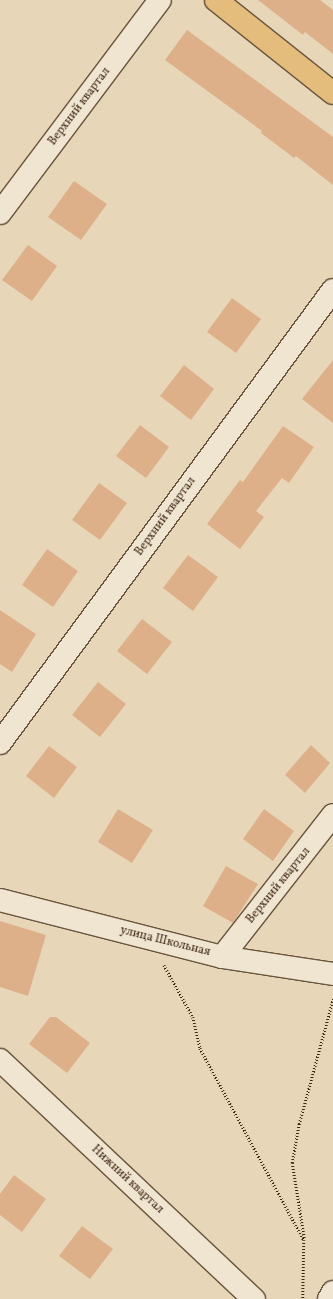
<!DOCTYPE html>
<meta charset="utf-8">
<style>
body{margin:0}
#map{position:relative;width:333px;height:1299px;overflow:hidden;background:#e7d7b8;font-family:Vollkorn,serif}
div>[style]{position:absolute}
[style*='--x']{left:calc(var(--x)*1px);top:calc(var(--y)*1px);width:calc(var(--w)*1px);rotate:calc(var(--a)*1deg)}
.building>*{inset:0;background:#deb08a}
.path>*{height:2.5px;margin-top:-1.25px;transform-origin:0;background:repeating-linear-gradient(90deg,#412814 0 1px,transparent 0 3px)}
.roads{filter:drop-shadow(1px 0 #6a543d) drop-shadow(-1px 0 #6a543d) drop-shadow(0 1px #6a543d) drop-shadow(0 -1px #6a543d)}
.minor>*{height:22px;margin:-11px;padding:0 11px;transform-origin:11px;border-radius:11px;background:#efe5d1}
.major>*{height:22px;margin:-11px;padding:0 11px;transform-origin:11px;border-radius:11px;background:#e4bc7c}
span{translate:-50% -50%;white-space:nowrap;text-align:center;line-height:1.15;-webkit-text-stroke:3px #efe5d1;paint-order:stroke}
.street-label{font-size:12px;color:#412814}
</style>
<div id="map">
<div class="building">
<i style="clip-path:polygon(258px 0,320px 0,333px 10px,333px 54px,305px 32px,303px 35px)"></i>
<i style="clip-path:polygon(187px 30px,333px 137px,333px 185px,296px 156px,294px 158px,261px 133px,262px 131px,165px 60px)"></i>
<i style="clip-path:polygon(74px 181px,107px 204px,81px 240px,48px 217px)"></i>
<i style="clip-path:polygon(28px 245px,57px 266px,32px 301px,2px 280px)"></i>
<i style="clip-path:polygon(232px 298px,261px 319px,236px 353px,207px 332px)"></i>
<i style="clip-path:polygon(333px 360px,333px 423px,302px 399px)"></i>
<i style="clip-path:polygon(184px 365px,214px 389px,191px 420px,160px 396px)"></i>
<i style="clip-path:polygon(140px 425px,169px 447px,146px 478px,116px 456px)"></i>
<i style="clip-path:polygon(283px 426px,314px 447px,289px 483px,282px 478px,256px 511px,264px 517px,240px 549px,207px 524px,240px 480px,243px 482px)"></i>
<i style="clip-path:polygon(99px 483px,127px 503px,100px 540px,72px 520px)"></i>
<i style="clip-path:polygon(47px 549px,78px 571px,53px 607px,22px 585px)"></i>
<i style="clip-path:polygon(188px 555px,218px 577px,193px 611px,163px 588px)"></i>
<i style="clip-path:polygon(0 610px,36px 634px,12px 672px,0 664px)"></i>
<i style="clip-path:polygon(142px 619px,172px 642px,147px 674px,117px 651px)"></i>
<i style="clip-path:polygon(98px 682px,126px 704px,100px 737px,72px 715px)"></i>
<i style="clip-path:polygon(311px 745px,330px 763px,305px 793px,285px 775px)"></i>
<i style="clip-path:polygon(49px 746px,77px 767px,54px 798px,26px 776px)"></i>
<i style="clip-path:polygon(118px 809px,153px 830px,132px 863px,98px 842px)"></i>
<i style="clip-path:polygon(264px 809px,294px 831px,273px 861px,243px 839px)"></i>
<i style="clip-path:polygon(226px 866px,258px 884px,233px 923px,203px 906px)"></i>
<i style="clip-path:polygon(0 921px,46px 935px,28px 996px,0 987px)"></i>
<i style="clip-path:polygon(50px 1017px,56px 1017px,90px 1043px,67px 1073px,29px 1044px)"></i>
<i style="clip-path:polygon(14px 1175px,46px 1199px,22px 1232px,0 1215px,0 1194px)"></i>
<i style="clip-path:polygon(82px 1226px,113px 1249px,90px 1279px,59px 1256px)"></i>
</div>
<div class="path">
<i style="--x:164;--y:965;--w:60;--a:60.9"></i>
<i style="--x:193;--y:1017;--w:32;--a:77"></i>
<i style="--x:200;--y:1048;--w:218;--a:61.6"></i>
<i style="--x:304;--y:1240;--w:59;--a:91"></i>
<i style="--x:304;--y:1238;--w:76;--a:-99.1"></i>
<i style="--x:292;--y:1163;--w:40;--a:-80"></i>
<i style="--x:299;--y:1124;--w:130;--a:-74.8"></i>
</div>
<div class="roads">
<div class="minor">
<i style="--x:0;--y:213;--w:266;--a:-53.1"></i>
<i style="--x:0;--y:743;--w:562;--a:-53.68"></i>
<i style="--x:0;--y:900;--w:229;--a:14.4"></i>
<i style="--x:222;--y:957;--w:112;--a:8.7"></i>
<i style="--x:222;--y:957;--w:180;--a:-52"></i>
<i style="--x:0;--y:1060;--w:349;--a:43.3"></i>
<i style="--x:329;--y:1299;--w:8;--a:-60"></i>
</div>
<div class="major">
<i style="--x:216;--y:0;--w:149;--a:38.5"></i>
</div>
</div>
<div class="street-label">
<span style="left:80px;top:107px;rotate:-53deg">Верхний квартал</span>
<span style="left:166px;top:517px;rotate:-54deg">Верхний квартал</span>
<span style="left:279px;top:886px;rotate:-51deg">Верхний квартал</span>
<span style="left:165px;top:942px;rotate:14deg">улица Школьная</span>
<span style="left:127px;top:1180px;rotate:43deg">Нижний квартал</span>
</div>
</div>
